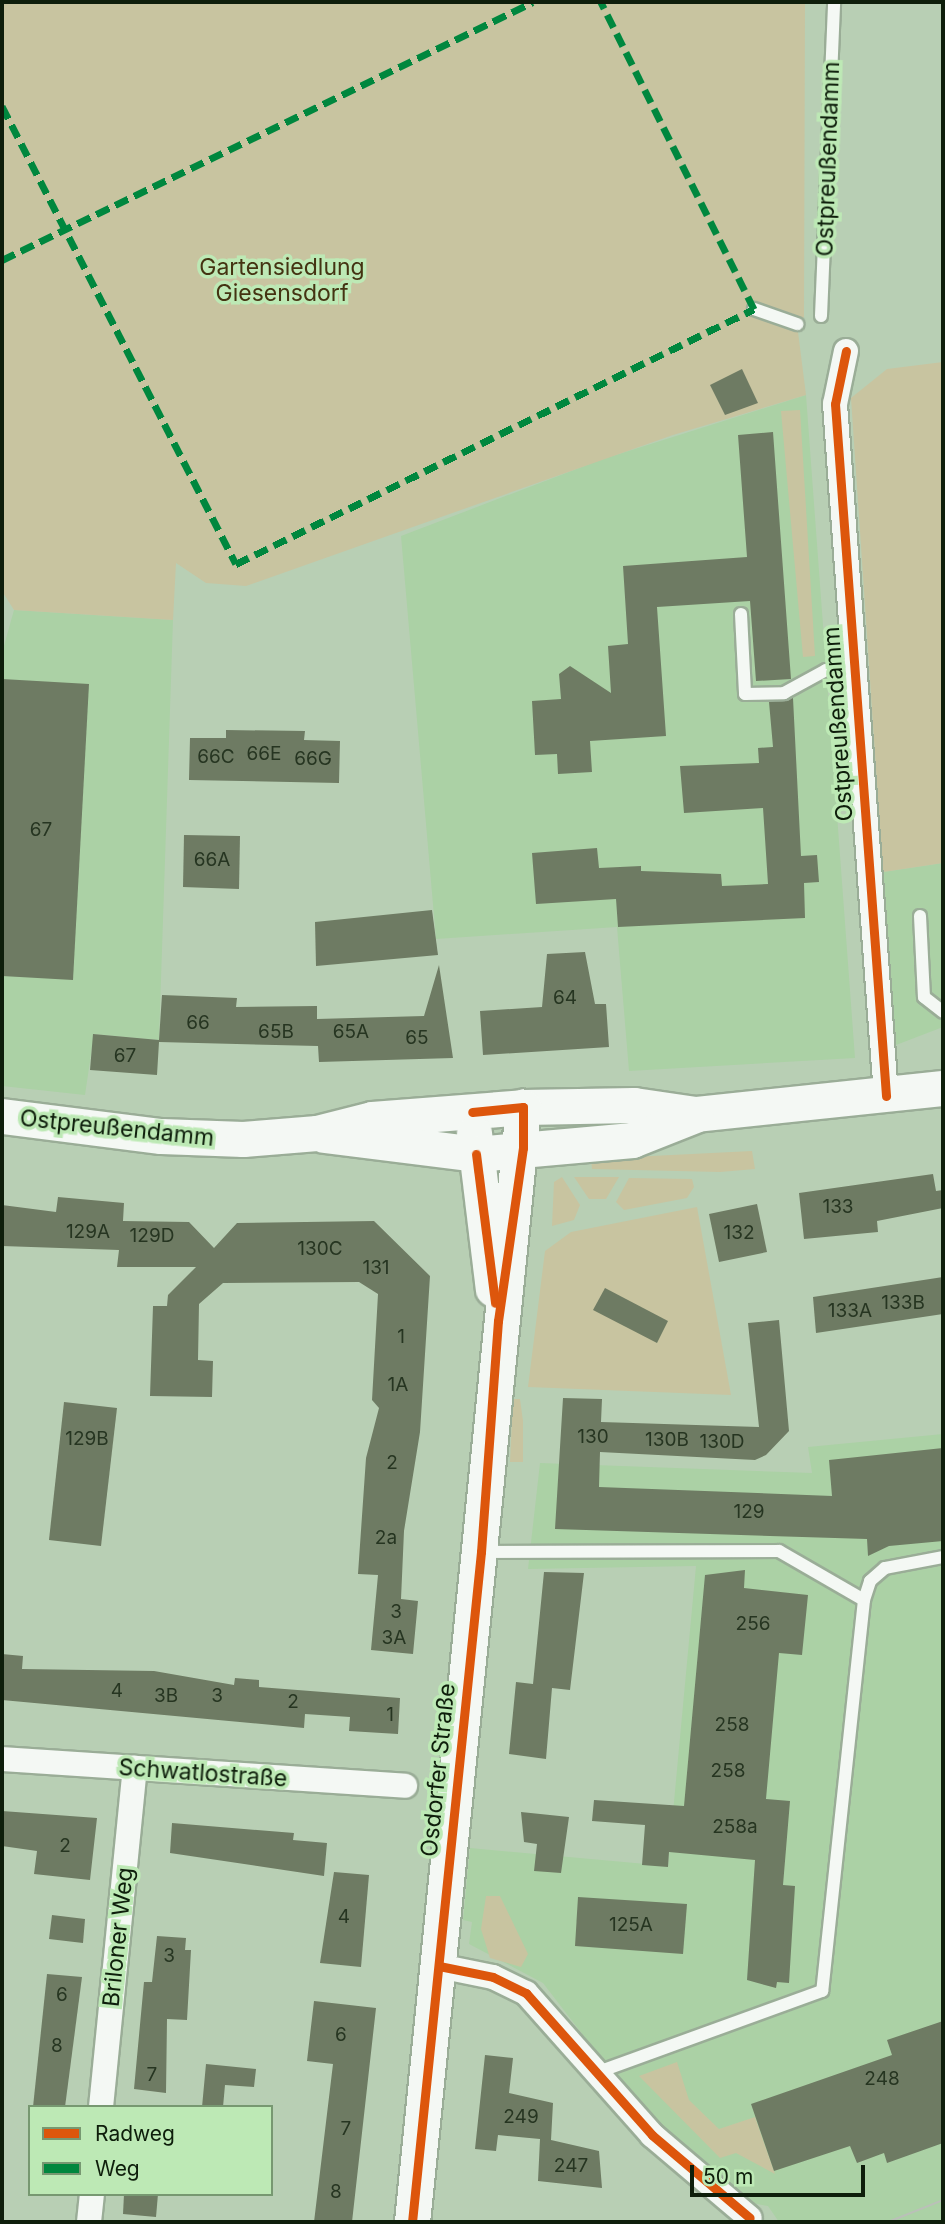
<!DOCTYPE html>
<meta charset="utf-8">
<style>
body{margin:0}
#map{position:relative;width:945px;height:2224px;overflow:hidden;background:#b8cfb4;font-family:Inter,sans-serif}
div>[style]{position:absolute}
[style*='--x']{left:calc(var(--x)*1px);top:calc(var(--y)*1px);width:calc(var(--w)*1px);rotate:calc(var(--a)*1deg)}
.built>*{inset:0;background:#abd1a5}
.green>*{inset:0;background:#c8c4a0}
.building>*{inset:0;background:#6e7b63}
.roads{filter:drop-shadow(2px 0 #9aad97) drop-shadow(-2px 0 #9aad97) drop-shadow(0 2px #9aad97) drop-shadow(0 -2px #9aad97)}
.lane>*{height:12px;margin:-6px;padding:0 6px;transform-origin:6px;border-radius:6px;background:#f4f8f4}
.street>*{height:24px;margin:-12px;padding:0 12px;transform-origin:12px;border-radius:12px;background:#f4f8f4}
.secondary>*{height:35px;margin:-17.5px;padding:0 17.5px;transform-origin:17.5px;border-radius:17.5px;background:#f4f8f4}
.tram>*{height:2px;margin:-1px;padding:0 1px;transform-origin:1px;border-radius:1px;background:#bac0b8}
.quiet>*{height:7px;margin-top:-3.5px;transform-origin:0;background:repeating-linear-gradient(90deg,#00873e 0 14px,transparent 0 21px)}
.cycleway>*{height:9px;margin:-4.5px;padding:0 4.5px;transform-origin:4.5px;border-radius:4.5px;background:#dd560c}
span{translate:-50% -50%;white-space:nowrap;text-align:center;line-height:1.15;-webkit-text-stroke:7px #bde9b5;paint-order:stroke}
.number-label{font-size:19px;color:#263521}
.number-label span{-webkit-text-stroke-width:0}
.street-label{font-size:23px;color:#0e1e0b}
.park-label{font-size:23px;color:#443312}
.frame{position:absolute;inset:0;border:4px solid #0e1e0b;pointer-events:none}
.legend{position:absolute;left:28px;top:2105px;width:245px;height:91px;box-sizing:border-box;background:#bde9b5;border:2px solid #779871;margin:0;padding:9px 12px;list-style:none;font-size:21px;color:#0e1e0b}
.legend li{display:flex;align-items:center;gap:14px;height:35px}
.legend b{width:35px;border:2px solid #779871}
.scale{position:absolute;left:690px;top:2165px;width:175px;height:32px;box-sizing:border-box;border:4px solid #0e1e0b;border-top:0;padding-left:9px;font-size:21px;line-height:24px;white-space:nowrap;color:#0e1e0b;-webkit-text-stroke:5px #bde9b5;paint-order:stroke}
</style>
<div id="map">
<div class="built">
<i style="clip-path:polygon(806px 395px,855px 1058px,629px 1071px,617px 927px,436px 939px,401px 536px,600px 460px)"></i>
<i style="clip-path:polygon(14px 610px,173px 620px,159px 1040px,94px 1034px,85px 1095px,2px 1086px,2px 653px)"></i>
<i style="clip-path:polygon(943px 863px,943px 1027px,896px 1045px,883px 872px)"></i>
<i style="clip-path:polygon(943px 1434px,943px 2222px,779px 2222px,768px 2206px,745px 2202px,700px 2168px,623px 2087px,543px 1983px,469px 1944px,472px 1922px,463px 1920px,470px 1848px,668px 1866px,696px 1566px,528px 1569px,540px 1463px,812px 1473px,808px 1447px)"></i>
</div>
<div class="green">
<i style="clip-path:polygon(2px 2px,805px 2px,804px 317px,797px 324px,806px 395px,673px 435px,246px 586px,206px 583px,176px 563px,173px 620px,14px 610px,2px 591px)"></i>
<i style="clip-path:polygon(943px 362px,943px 863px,883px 872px,851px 398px,887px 369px)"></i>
<i style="clip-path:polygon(800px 410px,815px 656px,803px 657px,781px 411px)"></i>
<i style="clip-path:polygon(752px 1151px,755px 1169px,720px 1172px,592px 1169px,591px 1159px)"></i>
<i style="clip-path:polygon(562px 1177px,580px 1205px,574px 1220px,552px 1226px,554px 1182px)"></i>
<i style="clip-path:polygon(574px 1177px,619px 1177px,606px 1199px,589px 1199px)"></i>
<i style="clip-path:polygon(629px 1178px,692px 1179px,694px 1187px,687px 1198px,624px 1210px,616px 1202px)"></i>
<i style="clip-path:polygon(697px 1207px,731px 1395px,528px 1387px,545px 1251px,571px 1232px)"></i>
<i style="clip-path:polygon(513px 1399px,520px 1399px,523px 1421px,523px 1462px,510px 1462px)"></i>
<i style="clip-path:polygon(486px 1896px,500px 1896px,528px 1954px,521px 1967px,490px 1958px,481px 1929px)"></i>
<i style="clip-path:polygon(677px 2062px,689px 2100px,719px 2129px,755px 2117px,775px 2174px,736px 2153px,720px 2158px,639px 2076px)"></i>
</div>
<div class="building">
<i style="clip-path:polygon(742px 369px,758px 403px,725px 415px,710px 385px)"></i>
<i style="clip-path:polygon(773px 432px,791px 679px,756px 681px,750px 601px,657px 607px,666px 736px,590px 741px,592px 772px,558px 774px,557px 754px,535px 755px,532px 701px,561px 699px,559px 674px,570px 666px,611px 693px,608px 646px,628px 644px,623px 566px,747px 557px,738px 435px)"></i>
<i style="clip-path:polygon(2px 679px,89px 684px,73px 980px,2px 976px)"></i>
<i style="clip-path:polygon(793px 698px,801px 856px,817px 855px,819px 882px,804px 883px,805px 918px,618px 927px,616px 899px,536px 904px,532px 853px,597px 848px,599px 868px,641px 866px,641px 871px,721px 874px,722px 886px,768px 884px,763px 808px,684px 813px,680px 766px,759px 763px,758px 748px,773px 747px,769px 702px)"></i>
<i style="clip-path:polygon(226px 730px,305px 731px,304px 740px,340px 741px,339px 783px,189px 780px,190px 738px,226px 738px)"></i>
<i style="clip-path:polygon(184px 835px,240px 836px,239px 889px,183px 887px)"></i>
<i style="clip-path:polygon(432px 910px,438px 955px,316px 966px,315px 922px)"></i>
<i style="clip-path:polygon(585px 952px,595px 1004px,606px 1004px,609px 1047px,483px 1055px,480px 1011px,542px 1007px,547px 954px)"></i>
<i style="clip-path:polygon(439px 965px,453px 1058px,319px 1062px,318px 1046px,159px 1042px,157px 1075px,90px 1070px,93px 1034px,159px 1040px,162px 995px,237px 998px,236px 1007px,317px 1006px,317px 1019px,424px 1016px)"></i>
<i style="clip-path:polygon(933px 1174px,936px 1191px,943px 1190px,943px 1208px,877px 1221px,878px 1232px,804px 1239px,799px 1193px)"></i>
<i style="clip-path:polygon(58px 1197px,124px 1203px,123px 1221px,189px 1222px,214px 1248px,237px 1223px,374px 1221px,430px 1276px,420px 1432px,404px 1531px,401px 1599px,418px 1601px,413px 1654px,371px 1650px,378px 1575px,358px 1574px,366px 1458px,379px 1408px,372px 1400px,378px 1294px,359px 1282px,223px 1283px,199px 1304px,198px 1360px,213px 1361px,212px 1397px,150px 1396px,153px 1306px,167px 1306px,168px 1295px,196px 1267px,117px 1267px,119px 1250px,2px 1246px,2px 1205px,56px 1212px)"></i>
<i style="clip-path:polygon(757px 1204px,767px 1252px,719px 1262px,709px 1214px)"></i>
<i style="clip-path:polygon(943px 1277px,943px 1314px,816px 1333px,813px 1297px)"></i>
<i style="clip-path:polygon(605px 1288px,668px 1321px,657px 1343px,593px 1310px)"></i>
<i style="clip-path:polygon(779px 1320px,789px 1431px,766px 1455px,755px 1460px,600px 1452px,599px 1487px,832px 1496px,829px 1460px,943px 1448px,943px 1541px,889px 1546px,868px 1556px,867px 1539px,555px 1529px,563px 1398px,602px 1399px,601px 1422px,759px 1427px,748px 1323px)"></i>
<i style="clip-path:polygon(64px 1402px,117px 1408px,101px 1546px,49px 1540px)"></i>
<i style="clip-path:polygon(745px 1570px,744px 1588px,808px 1595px,802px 1655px,779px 1653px,766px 1799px,790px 1801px,783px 1885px,795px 1886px,789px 1983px,777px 1982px,776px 1988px,747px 1980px,755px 1860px,669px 1852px,668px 1867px,642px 1865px,645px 1825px,592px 1821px,594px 1800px,684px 1806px,705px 1575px)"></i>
<i style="clip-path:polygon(544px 1572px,584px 1573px,570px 1690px,552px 1688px,546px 1759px,509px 1754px,516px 1682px,533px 1684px)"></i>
<i style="clip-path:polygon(2px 1654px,23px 1656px,22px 1669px,154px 1671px,234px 1685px,235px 1678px,259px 1680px,259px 1687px,400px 1698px,398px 1734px,349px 1731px,350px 1717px,305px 1714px,304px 1728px,2px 1700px)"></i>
<i style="clip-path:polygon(2px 1811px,97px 1818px,90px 1880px,34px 1874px,37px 1851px,2px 1846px)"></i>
<i style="clip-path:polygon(521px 1812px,569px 1817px,561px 1873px,534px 1871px,537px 1844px,524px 1842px)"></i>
<i style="clip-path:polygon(172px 1823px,294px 1833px,293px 1840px,327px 1843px,324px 1876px,170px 1853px)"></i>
<i style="clip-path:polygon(334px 1872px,369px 1875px,361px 1967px,320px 1963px)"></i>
<i style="clip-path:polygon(578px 1897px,687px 1904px,683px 1954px,575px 1946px)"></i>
<i style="clip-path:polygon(52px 1915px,85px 1919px,83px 1943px,49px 1939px)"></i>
<i style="clip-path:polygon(157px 1936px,186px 1938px,185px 1950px,191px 1950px,187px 2020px,167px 2019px,166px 2093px,134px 2089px,144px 1982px,152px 1982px)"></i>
<i style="clip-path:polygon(47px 1974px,82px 1977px,65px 2107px,33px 2107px)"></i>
<i style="clip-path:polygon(314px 2001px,376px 2008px,352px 2222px,314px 2222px,333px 2064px,307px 2061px)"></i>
<i style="clip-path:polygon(943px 2021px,943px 2143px,887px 2163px,884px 2153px,857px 2163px,850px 2146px,774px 2171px,751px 2104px,892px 2055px,887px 2040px)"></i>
<i style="clip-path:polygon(485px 2055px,513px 2058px,509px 2093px,553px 2103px,551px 2140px,599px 2151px,602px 2188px,538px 2181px,540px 2139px,498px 2135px,496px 2151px,475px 2149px)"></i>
<i style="clip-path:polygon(206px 2064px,256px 2069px,254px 2087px,225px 2085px,223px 2107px,202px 2107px)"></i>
<i style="clip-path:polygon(124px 2194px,158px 2194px,156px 2217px,123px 2214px)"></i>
</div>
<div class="roads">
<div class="lane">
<i style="--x:754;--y:309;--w:46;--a:19.2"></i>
<i style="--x:821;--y:316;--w:314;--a:-87.6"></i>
<i style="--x:741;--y:614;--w:80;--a:87.1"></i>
<i style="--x:745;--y:694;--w:39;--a:-1"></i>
<i style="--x:784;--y:693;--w:48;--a:-28.7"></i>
<i style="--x:826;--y:670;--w:27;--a:2"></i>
<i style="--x:920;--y:916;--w:81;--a:87.2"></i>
<i style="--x:924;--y:997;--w:24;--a:38"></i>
<i style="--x:481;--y:1552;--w:298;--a:-0.2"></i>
<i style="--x:779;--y:1551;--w:98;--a:30"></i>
<i style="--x:864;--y:1600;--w:393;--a:96.1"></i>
<i style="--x:822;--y:1991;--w:240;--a:160.1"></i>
<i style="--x:864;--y:1600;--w:20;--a:-72"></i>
<i style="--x:870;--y:1581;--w:20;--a:-41"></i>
<i style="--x:885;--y:1568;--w:59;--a:-10.7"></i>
</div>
<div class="street">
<i style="--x:846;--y:351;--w:54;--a:101.7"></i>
<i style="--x:835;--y:404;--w:694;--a:85.78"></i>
<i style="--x:2;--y:1759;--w:404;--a:3.8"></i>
<i style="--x:439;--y:1966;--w:55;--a:11.5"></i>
<i style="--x:493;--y:1977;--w:37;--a:26"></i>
<i style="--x:526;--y:1993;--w:190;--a:48.4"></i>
<i style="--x:652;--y:2135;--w:128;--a:40.3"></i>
<i style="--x:101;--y:2107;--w:341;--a:-84.3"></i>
<i style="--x:89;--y:2222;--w:28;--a:-84"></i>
</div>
<div class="secondary">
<i style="--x:2;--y:1116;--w:160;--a:7.2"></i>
<i style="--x:161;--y:1136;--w:82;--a:2.1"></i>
<i style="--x:243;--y:1139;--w:74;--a:-4.6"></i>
<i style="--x:317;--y:1133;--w:57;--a:-14.3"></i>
<i style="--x:372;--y:1119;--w:151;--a:-4.5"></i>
<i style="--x:523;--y:1107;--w:111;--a:-1"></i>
<i style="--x:634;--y:1105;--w:62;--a:8.4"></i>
<i style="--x:695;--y:1114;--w:249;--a:-6"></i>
<i style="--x:474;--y:1133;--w:157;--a:83.1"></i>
<i style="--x:324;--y:1135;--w:153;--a:7.1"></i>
<i style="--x:476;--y:1154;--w:157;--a:-5.1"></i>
<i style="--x:632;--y:1140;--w:68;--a:-21.6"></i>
<i style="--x:412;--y:2222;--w:1121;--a:-84.31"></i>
</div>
</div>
<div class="tram">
<i style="--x:888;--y:2222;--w:59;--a:-21.8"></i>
</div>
<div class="quiet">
<i style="--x:2;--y:106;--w:514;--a:62.94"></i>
<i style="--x:236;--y:564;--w:577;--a:-26.21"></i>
<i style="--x:754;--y:309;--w:343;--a:-116.5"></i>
<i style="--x:2;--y:260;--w:590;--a:-25.91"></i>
</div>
<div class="cycleway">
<i style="--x:846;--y:351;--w:54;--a:101.7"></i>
<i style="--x:835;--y:404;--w:694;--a:85.78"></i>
<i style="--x:476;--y:1154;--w:150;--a:82.7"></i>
<i style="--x:439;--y:1966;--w:55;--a:11.5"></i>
<i style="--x:493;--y:1977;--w:37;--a:26"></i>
<i style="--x:526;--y:1993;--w:190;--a:48.4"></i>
<i style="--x:652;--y:2135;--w:128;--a:40.3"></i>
<i style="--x:412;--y:2222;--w:674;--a:-84.12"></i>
<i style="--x:481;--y:1552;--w:232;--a:-85.8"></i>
<i style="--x:498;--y:1321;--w:175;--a:-81.8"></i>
<i style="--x:523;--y:1148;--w:41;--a:-90"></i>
<i style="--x:523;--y:1107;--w:51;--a:174.4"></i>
</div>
<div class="number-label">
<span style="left:264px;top:754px">66E</span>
<span style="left:216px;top:757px">66C</span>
<span style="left:313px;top:759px">66G</span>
<span style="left:41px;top:830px">67</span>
<span style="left:212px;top:860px">66A</span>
<span style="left:565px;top:998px">64</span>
<span style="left:198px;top:1023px">66</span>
<span style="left:276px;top:1032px">65B</span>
<span style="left:351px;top:1032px">65A</span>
<span style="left:417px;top:1038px">65</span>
<span style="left:125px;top:1056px">67</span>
<span style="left:838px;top:1207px">133</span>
<span style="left:88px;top:1232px">129A</span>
<span style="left:739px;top:1233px">132</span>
<span style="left:152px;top:1236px">129D</span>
<span style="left:320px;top:1249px">130C</span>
<span style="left:376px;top:1268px">131</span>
<span style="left:903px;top:1303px">133B</span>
<span style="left:850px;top:1311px">133A</span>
<span style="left:401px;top:1337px">1</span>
<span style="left:398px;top:1385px">1A</span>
<span style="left:593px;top:1437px">130</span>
<span style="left:87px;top:1439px">129B</span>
<span style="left:667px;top:1440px">130B</span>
<span style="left:722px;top:1442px">130D</span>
<span style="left:392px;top:1463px">2</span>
<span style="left:749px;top:1512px">129</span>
<span style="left:386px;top:1538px">2a</span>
<span style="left:396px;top:1612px">3</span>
<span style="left:753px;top:1624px">256</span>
<span style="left:394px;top:1638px">3A</span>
<span style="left:117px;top:1691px">4</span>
<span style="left:166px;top:1696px">3B</span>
<span style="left:217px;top:1696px">3</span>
<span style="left:293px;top:1702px">2</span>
<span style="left:390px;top:1715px">1</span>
<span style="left:732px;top:1725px">258</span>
<span style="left:728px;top:1771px">258</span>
<span style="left:735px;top:1827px">258a</span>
<span style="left:65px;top:1846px">2</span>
<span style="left:344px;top:1917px">4</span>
<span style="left:631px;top:1925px">125A</span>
<span style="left:169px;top:1956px">3</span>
<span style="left:62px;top:1995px">6</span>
<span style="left:341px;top:2035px">6</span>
<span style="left:57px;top:2046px">8</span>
<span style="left:152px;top:2075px">7</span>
<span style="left:882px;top:2079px">248</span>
<span style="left:521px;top:2117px">249</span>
<span style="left:346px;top:2129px">7</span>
<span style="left:571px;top:2166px">247</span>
<span style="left:336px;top:2192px">8</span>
</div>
<div class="street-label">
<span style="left:828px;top:159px;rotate:-88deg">Ostpreußendamm</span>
<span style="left:838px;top:724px;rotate:-94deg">Ostpreußendamm</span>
<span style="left:117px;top:1128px;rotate:6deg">Ostpreußendamm</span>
<span style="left:438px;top:1770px;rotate:-84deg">Osdorfer Straße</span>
<span style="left:203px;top:1773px;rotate:4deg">Schwatlostraße</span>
<span style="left:118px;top:1937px;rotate:-84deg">Briloner Weg</span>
</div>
<div class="park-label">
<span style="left:282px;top:280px">Gartensiedlung<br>Giesensdorf</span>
</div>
<div class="frame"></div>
<ul class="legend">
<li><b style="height:9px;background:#dd560c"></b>Radweg</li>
<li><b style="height:9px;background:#00873e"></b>Weg</li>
</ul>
<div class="scale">50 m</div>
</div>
